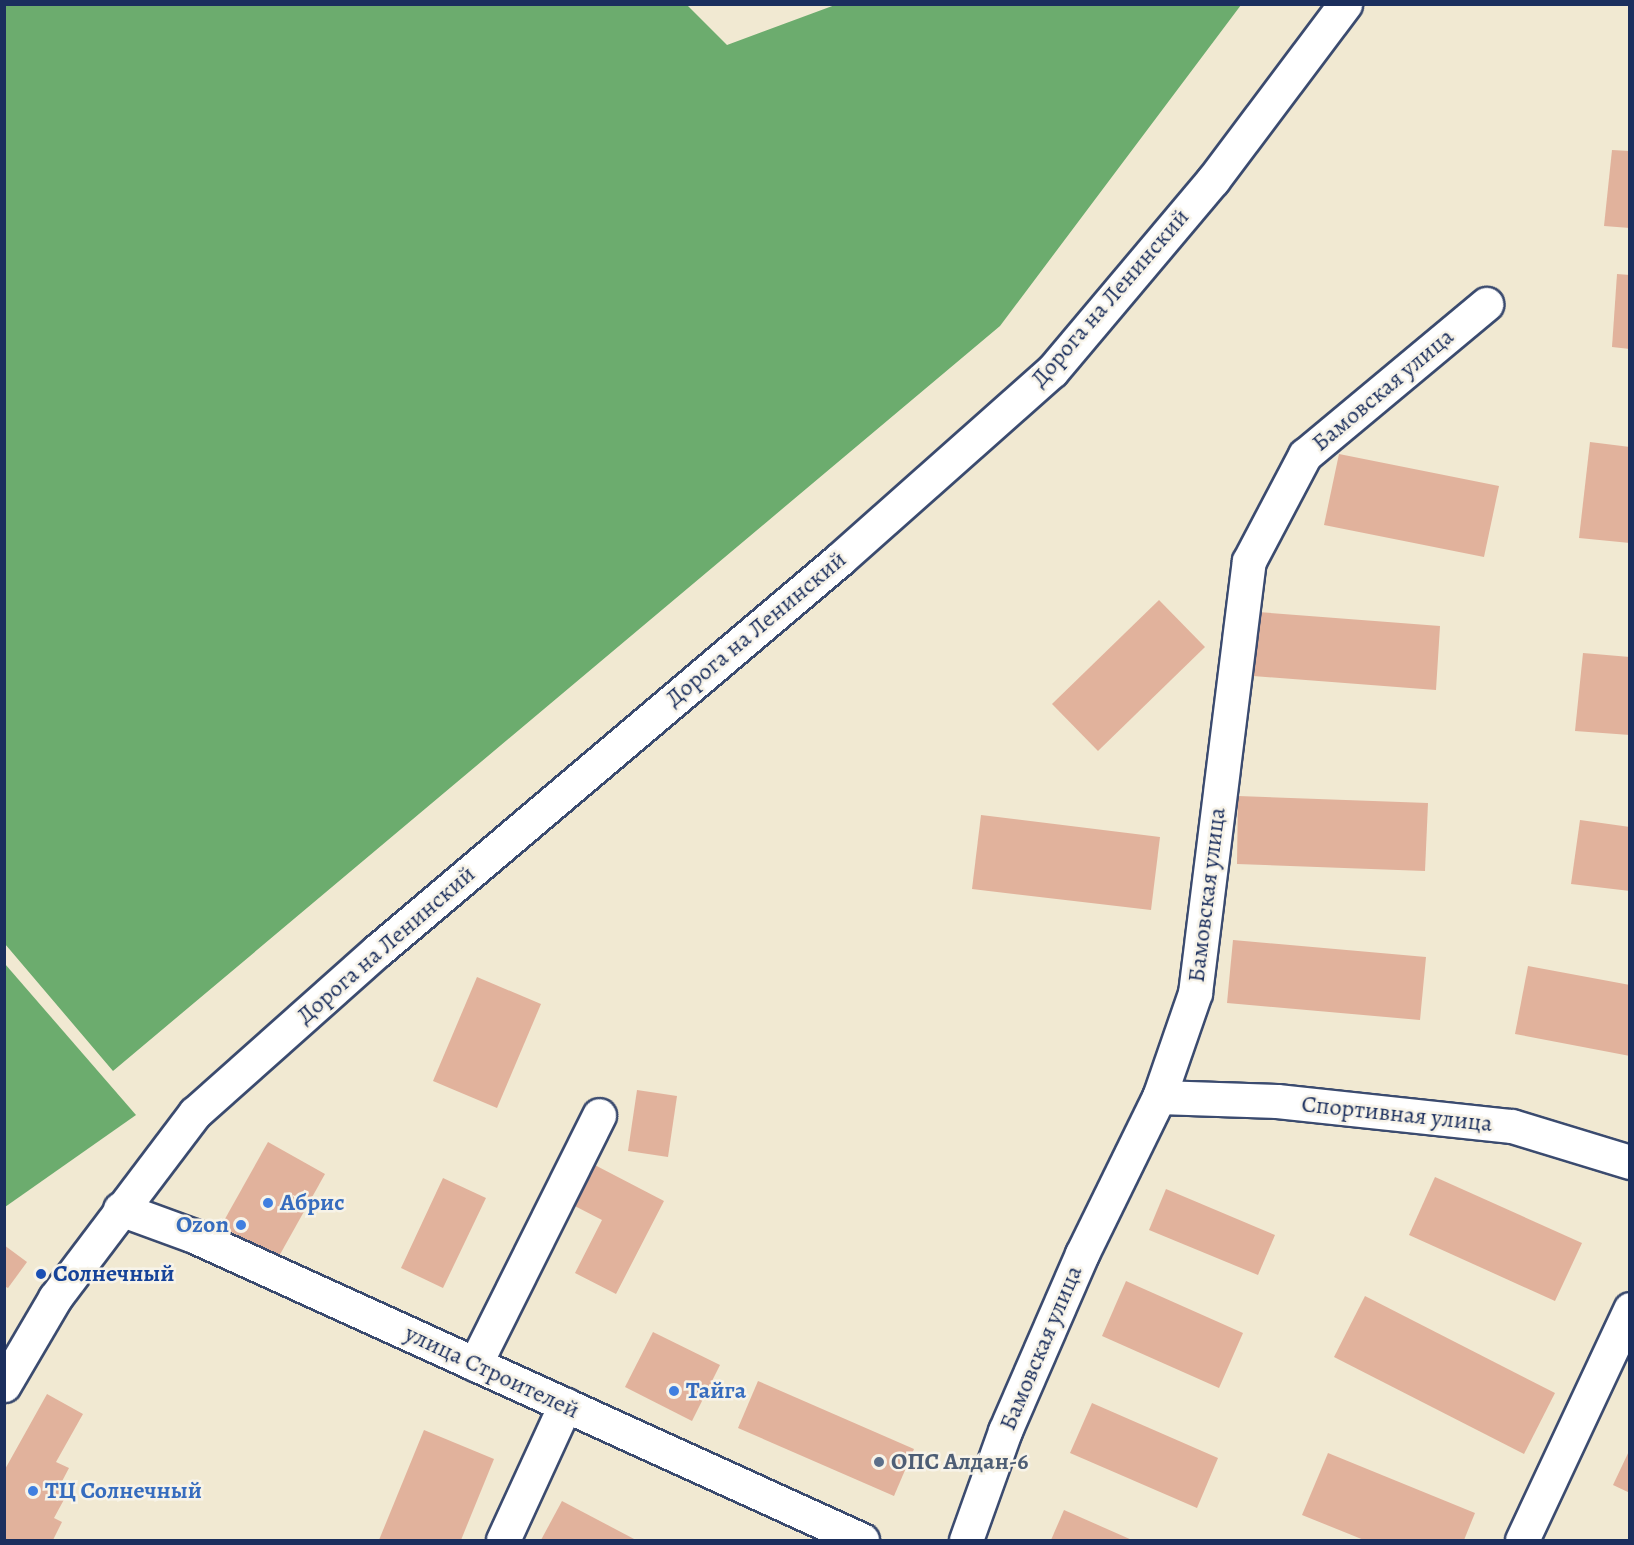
<!DOCTYPE html>
<meta charset="utf-8">
<style>
body{margin:0}
#map{position:relative;width:1634px;height:1545px;overflow:hidden;background:#f1e9d2;font-family:Alegreya,serif}
div>[style]{position:absolute}
[style*='--x']{left:calc(var(--x)*1px);top:calc(var(--y)*1px);width:calc(var(--w)*1px);rotate:calc(var(--a)*1deg)}
.forest>*{inset:0;background:#6cac6e}
.building>*{inset:0;background:#e1b29c}
.roads{filter:drop-shadow(2px 0 #3b4b6f) drop-shadow(-2px 0 #3b4b6f) drop-shadow(0 2px #3b4b6f) drop-shadow(0 -2px #3b4b6f)}
.minor>*{height:33px;margin:-16.5px;padding:0 16.5px;transform-origin:16.5px;border-radius:16.5px;background:#fff}
.dots>*{width:16px;height:16px;translate:-50% -50%;box-sizing:border-box;border:3px solid #f7f3e8;border-radius:50%}
span{translate:-50% -50%;white-space:nowrap;text-align:center;line-height:1.15;-webkit-text-stroke:5px #f7f3e8;paint-order:stroke}
.street-label{font-size:24px;color:#1b2f5e}
.shop-label{font-size:24px;color:#366cbe;font-weight:700}
.left{translate:0 -50%;text-align:left}
.right{translate:-100% -50%;text-align:right}
.transit-label{font-size:24px;color:#164399;font-weight:700}
.service-label{font-size:24px;color:#4e5e75;font-weight:700}
.frame{position:absolute;inset:0;border:6px solid #1b2f5e;pointer-events:none}
</style>
<div id="map">
<div class="forest">
<i style="clip-path:polygon(4px 5px,687px 5px,727px 45px,835px 5px,1241px 5px,1000px 326px,113px 1071px,5px 944px)"></i>
<i style="clip-path:polygon(5px 964px,136px 1115px,5px 1207px,4px 1207px)"></i>
</div>
<div class="building">
<i style="clip-path:polygon(1612px 150px,1630px 151px,1630px 228px,1604px 226px)"></i>
<i style="clip-path:polygon(1617px 274px,1630px 275px,1630px 349px,1612px 347px)"></i>
<i style="clip-path:polygon(1590px 442px,1630px 447px,1630px 543px,1579px 538px)"></i>
<i style="clip-path:polygon(1339px 454px,1499px 486px,1484px 557px,1324px 525px)"></i>
<i style="clip-path:polygon(1159px 600px,1205px 647px,1098px 751px,1052px 704px)"></i>
<i style="clip-path:polygon(1258px 612px,1440px 626px,1436px 690px,1253px 676px)"></i>
<i style="clip-path:polygon(1583px 653px,1630px 657px,1630px 735px,1575px 731px)"></i>
<i style="clip-path:polygon(1238px 796px,1428px 803px,1425px 871px,1237px 864px)"></i>
<i style="clip-path:polygon(981px 815px,1160px 837px,1151px 910px,972px 889px)"></i>
<i style="clip-path:polygon(1580px 820px,1630px 827px,1630px 891px,1571px 884px)"></i>
<i style="clip-path:polygon(1233px 940px,1426px 957px,1420px 1020px,1227px 1003px)"></i>
<i style="clip-path:polygon(1528px 966px,1630px 985px,1630px 1056px,1515px 1034px)"></i>
<i style="clip-path:polygon(477px 977px,541px 1004px,497px 1108px,433px 1081px)"></i>
<i style="clip-path:polygon(637px 1090px,677px 1096px,668px 1157px,628px 1151px)"></i>
<i style="clip-path:polygon(268px 1142px,325px 1174px,278px 1258px,221px 1226px)"></i>
<i style="clip-path:polygon(589px 1162px,664px 1201px,616px 1294px,575px 1273px,602px 1220px,567px 1202px)"></i>
<i style="clip-path:polygon(1435px 1177px,1582px 1243px,1555px 1301px,1409px 1235px)"></i>
<i style="clip-path:polygon(443px 1178px,486px 1198px,443px 1288px,401px 1268px)"></i>
<i style="clip-path:polygon(1166px 1189px,1275px 1235px,1258px 1275px,1149px 1230px)"></i>
<i style="clip-path:polygon(4px 1245px,27px 1262px,8px 1288px,4px 1286px)"></i>
<i style="clip-path:polygon(1126px 1281px,1243px 1333px,1219px 1388px,1102px 1336px)"></i>
<i style="clip-path:polygon(1365px 1296px,1555px 1393px,1524px 1454px,1334px 1357px)"></i>
<i style="clip-path:polygon(653px 1332px,720px 1365px,692px 1421px,625px 1387px)"></i>
<i style="clip-path:polygon(758px 1381px,914px 1449px,894px 1496px,738px 1428px)"></i>
<i style="clip-path:polygon(47px 1394px,83px 1414px,56px 1462px,69px 1468px,58px 1489px,67px 1494px,54px 1518px,62px 1522px,53px 1540px,4px 1540px,4px 1471px)"></i>
<i style="clip-path:polygon(1092px 1403px,1218px 1458px,1197px 1508px,1070px 1453px)"></i>
<i style="clip-path:polygon(424px 1430px,494px 1459px,461px 1540px,379px 1540px)"></i>
<i style="clip-path:polygon(1630px 1449px,1630px 1493px,1613px 1485px)"></i>
<i style="clip-path:polygon(1328px 1453px,1475px 1513px,1464px 1540px,1364px 1540px,1302px 1515px)"></i>
<i style="clip-path:polygon(562px 1501px,636px 1540px,541px 1540px)"></i>
<i style="clip-path:polygon(1064px 1510px,1132px 1540px,1051px 1540px)"></i>
</div>
<div class="roads">
<div class="minor">
<i style="--x:1159;--y:1097;--w:118;--a:1.9"></i>
<i style="--x:1277;--y:1101;--w:236;--a:6.1"></i>
<i style="--x:1512;--y:1126;--w:123;--a:17"></i>
<i style="--x:120;--y:1209;--w:79;--a:20"></i>
<i style="--x:194;--y:1236;--w:734;--a:24.47"></i>
<i style="--x:475;--y:1364;--w:278;--a:-63.5"></i>
<i style="--x:4;--y:1385;--w:101;--a:-59.6"></i>
<i style="--x:55;--y:1298;--w:232;--a:-52.9"></i>
<i style="--x:195;--y:1113;--w:244;--a:-41.7"></i>
<i style="--x:377;--y:951;--w:607;--a:-40.25"></i>
<i style="--x:840;--y:559;--w:283;--a:-41.6"></i>
<i style="--x:1052;--y:371;--w:250;--a:-49.9"></i>
<i style="--x:1213;--y:180;--w:220;--a:-53.1"></i>
<i style="--x:503;--y:1540;--w:149;--a:-65.3"></i>
<i style="--x:966;--y:1540;--w:116;--a:-70.3"></i>
<i style="--x:1005;--y:1431;--w:193;--a:-66.5"></i>
<i style="--x:1082;--y:1254;--w:175;--a:-63.9"></i>
<i style="--x:1159;--y:1097;--w:110;--a:-70.9"></i>
<i style="--x:1195;--y:993;--w:435;--a:-82.9"></i>
<i style="--x:1249;--y:561;--w:120;--a:-62.2"></i>
<i style="--x:1305;--y:455;--w:236;--a:-39.8"></i>
<i style="--x:1522;--y:1540;--w:255;--a:-64.9"></i>
</div>
</div>
<div class="dots">
<i style="left:268px;top:1203px;background:#3f7fe0"></i>
<i style="left:241px;top:1225px;background:#3f7fe0"></i>
<i style="left:41px;top:1274px;background:#1a4fb4"></i>
<i style="left:674px;top:1391px;background:#3f7fe0"></i>
<i style="left:879px;top:1462px;background:#5c6f8a"></i>
<i style="left:33px;top:1491px;background:#3f7fe0"></i>
</div>
<div class="street-label">
<span style="left:1110px;top:298px;rotate:-49deg">Дорога на Ленинский</span>
<span style="left:1383px;top:390px;rotate:-40deg">Бамовская улица</span>
<span style="left:756px;top:629px;rotate:-40deg">Дорога на Ленинский</span>
<span style="left:1207px;top:895px;rotate:-83deg">Бамовская улица</span>
<span style="left:386px;top:945px;rotate:-41deg">Дорога на Ленинский</span>
<span style="left:1397px;top:1114px;rotate:6deg">Спортивная улица</span>
<span style="left:1041px;top:1348px;rotate:-67deg">Бамовская улица</span>
<span style="left:492px;top:1372px;rotate:25deg">улица Строителей</span>
</div>
<div class="shop-label">
<span class="left" style="left:280px;top:1203px">Абрис</span>
<span class="right" style="left:229px;top:1225px">Ozon</span>
<span class="left" style="left:686px;top:1391px">Тайга</span>
<span class="left" style="left:45px;top:1491px">ТЦ Солнечный</span>
</div>
<div class="transit-label">
<span class="left" style="left:53px;top:1274px">Солнечный</span>
</div>
<div class="service-label">
<span class="left" style="left:891px;top:1462px">ОПС Алдан-6</span>
</div>
<div class="frame"></div>
</div>
